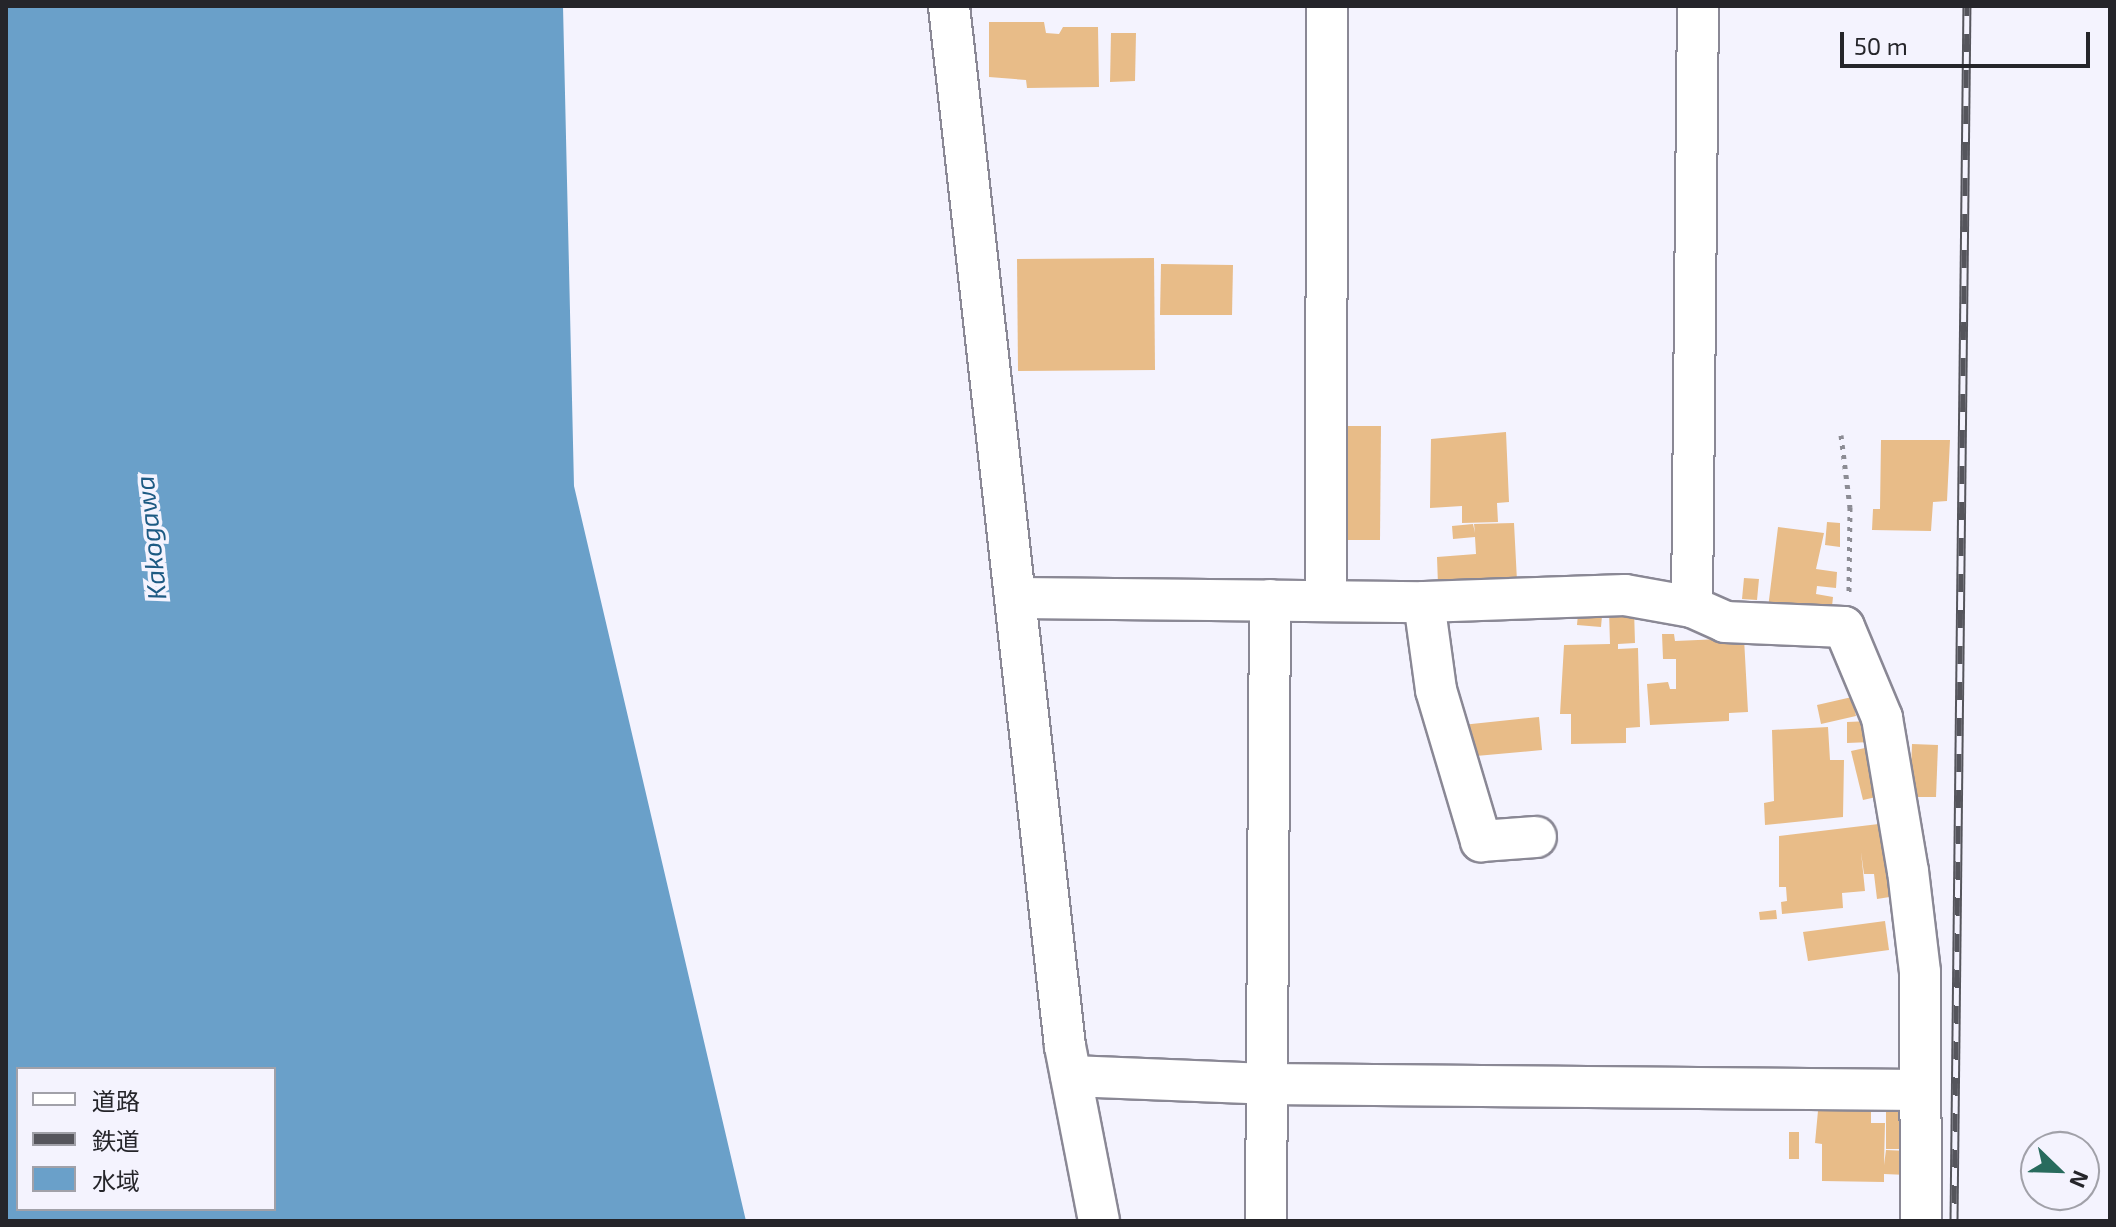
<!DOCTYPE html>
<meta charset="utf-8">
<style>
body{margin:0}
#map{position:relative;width:2116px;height:1227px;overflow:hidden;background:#f4f3fe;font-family:"Exo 2","Noto Sans JP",sans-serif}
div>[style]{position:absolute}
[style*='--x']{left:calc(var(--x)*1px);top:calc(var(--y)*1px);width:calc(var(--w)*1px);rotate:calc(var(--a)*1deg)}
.water>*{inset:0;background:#6aa0c9}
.building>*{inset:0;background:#e8bc88}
.path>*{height:5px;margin-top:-2.5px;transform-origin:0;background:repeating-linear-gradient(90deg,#8c8c94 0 4px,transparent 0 10px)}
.roads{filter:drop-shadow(2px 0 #8a8895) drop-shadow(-2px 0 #8a8895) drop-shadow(0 2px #8a8895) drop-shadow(0 -2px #8a8895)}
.minor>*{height:40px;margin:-20px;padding:0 20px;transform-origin:20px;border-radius:20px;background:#fff}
.rail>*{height:9px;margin-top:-4.5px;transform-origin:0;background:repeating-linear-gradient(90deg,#f4f3fe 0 18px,#55555c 0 36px);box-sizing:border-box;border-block:2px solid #55555c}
span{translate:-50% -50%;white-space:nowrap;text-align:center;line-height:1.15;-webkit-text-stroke:7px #f4f3fe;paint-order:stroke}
.water-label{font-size:26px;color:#1d5a83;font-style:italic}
.frame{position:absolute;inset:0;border:8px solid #25252a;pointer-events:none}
.legend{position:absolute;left:16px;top:1067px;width:260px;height:144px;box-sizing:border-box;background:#f4f3fe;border:2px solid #a1a1a9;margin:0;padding:10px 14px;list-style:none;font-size:24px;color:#25252a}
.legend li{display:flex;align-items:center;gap:16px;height:40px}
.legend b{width:40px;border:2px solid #a1a1a9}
.north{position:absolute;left:2020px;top:1131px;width:80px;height:80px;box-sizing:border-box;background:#f4f3fe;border:2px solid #a1a1a9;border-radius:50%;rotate:113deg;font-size:22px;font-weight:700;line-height:32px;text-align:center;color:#25252a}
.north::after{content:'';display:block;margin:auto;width:28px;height:36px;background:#286b5d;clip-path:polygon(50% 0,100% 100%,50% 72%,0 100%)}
.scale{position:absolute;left:1840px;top:32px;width:250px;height:36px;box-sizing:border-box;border:4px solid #25252a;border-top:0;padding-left:10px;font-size:24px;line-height:28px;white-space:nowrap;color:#25252a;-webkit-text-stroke:6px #f4f3fe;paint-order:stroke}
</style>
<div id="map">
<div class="water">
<i style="clip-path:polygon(evenodd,6px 6px,563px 6px,574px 486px,746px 1221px,6px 1221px,6px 6px,18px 1069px,274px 1069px,274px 1209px,18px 1209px,18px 1069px)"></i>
</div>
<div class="building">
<i style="clip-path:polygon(989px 22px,1044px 22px,1046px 33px,1059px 34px,1063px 27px,1098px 27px,1099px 87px,1027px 88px,1026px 80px,989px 77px)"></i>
<i style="clip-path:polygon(1111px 33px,1136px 33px,1135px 81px,1110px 82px)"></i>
<i style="clip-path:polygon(1154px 258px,1155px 370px,1018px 371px,1017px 259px)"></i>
<i style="clip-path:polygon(1161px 264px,1233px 265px,1232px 315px,1160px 315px)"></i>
<i style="clip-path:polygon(1347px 426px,1381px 426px,1380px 540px,1347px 540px)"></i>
<i style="clip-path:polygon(1506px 432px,1509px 502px,1497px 503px,1498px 522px,1462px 523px,1462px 506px,1430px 508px,1431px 439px)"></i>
<i style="clip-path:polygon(1881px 440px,1950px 440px,1947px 501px,1933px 502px,1931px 531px,1872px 530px,1873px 509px,1880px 509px)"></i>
<i style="clip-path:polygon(1827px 522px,1840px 523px,1840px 547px,1825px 545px)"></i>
<i style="clip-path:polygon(1514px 523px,1517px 581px,1438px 585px,1437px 557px,1476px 554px,1475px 537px,1453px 539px,1452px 526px,1473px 524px,1475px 533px,1474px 524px)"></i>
<i style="clip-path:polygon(1778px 527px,1824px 533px,1816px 569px,1837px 572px,1836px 588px,1817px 586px,1816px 594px,1833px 597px,1831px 616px,1768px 608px)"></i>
<i style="clip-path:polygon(1744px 578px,1759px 579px,1757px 600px,1742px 599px)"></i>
<i style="clip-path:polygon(1579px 603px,1603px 605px,1601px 627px,1577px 625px)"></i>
<i style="clip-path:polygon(1634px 609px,1635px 643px,1618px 644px,1618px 649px,1638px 648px,1640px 727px,1626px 728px,1626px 743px,1571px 744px,1571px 714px,1560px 714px,1564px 645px,1610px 644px,1609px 611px)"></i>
<i style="clip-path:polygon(1662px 634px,1674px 634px,1675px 641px,1744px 638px,1748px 712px,1729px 713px,1729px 721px,1650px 725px,1647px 684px,1668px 682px,1670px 689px,1676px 689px,1676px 659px,1663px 659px)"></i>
<i style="clip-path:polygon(1852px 697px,1856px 716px,1821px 724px,1817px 705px)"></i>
<i style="clip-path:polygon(1539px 717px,1542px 750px,1465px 757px,1462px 725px)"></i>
<i style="clip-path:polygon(1870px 721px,1871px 742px,1847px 743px,1847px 722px)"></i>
<i style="clip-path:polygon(1828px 727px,1830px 760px,1844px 760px,1843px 817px,1765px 825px,1764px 803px,1774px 801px,1772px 730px)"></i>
<i style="clip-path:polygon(1912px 744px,1938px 745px,1936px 797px,1910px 797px)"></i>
<i style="clip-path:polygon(1874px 746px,1885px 795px,1863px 800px,1851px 751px)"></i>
<i style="clip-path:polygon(1887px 823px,1896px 896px,1877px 899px,1874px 874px,1864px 874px,1861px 852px,1865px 891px,1842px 893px,1843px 908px,1782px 914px,1781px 902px,1787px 901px,1786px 887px,1779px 887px,1779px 836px)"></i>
<i style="clip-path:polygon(1776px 910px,1777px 919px,1760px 920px,1759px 912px)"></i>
<i style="clip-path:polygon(1885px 921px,1889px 950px,1808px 961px,1803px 932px)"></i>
<i style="clip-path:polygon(1819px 1100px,1871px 1101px,1871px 1123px,1885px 1123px,1884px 1165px,1886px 1150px,1908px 1151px,1907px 1175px,1884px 1174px,1884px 1182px,1822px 1181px,1822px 1144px,1815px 1143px)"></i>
<i style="clip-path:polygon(1900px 1101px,1910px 1149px,1886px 1149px,1886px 1102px)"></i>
<i style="clip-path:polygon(1789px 1132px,1799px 1132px,1799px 1159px,1789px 1159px)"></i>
</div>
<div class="path">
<i style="--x:1841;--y:435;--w:73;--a:82.9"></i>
<i style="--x:1850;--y:507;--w:86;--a:90.7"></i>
</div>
<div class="roads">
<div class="minor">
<i style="--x:949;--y:6;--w:1046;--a:83.64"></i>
<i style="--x:1065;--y:1046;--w:178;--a:79"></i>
<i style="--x:1019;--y:598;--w:405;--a:0.6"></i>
<i style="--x:1424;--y:602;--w:201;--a:-2"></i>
<i style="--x:1625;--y:595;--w:68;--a:10.2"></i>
<i style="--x:1692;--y:607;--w:36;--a:24"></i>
<i style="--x:1725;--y:622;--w:119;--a:2.4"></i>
<i style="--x:1844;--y:627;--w:99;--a:67.3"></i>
<i style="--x:1882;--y:718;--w:155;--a:80.4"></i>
<i style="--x:1908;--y:871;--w:102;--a:83.2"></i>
<i style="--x:1920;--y:972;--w:249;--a:89.8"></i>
<i style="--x:1326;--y:600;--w:594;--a:-89.9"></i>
<i style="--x:1424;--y:602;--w:89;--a:82.2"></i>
<i style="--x:1436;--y:690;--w:158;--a:73.4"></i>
<i style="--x:1481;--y:841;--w:55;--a:-4.2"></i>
<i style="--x:1692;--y:607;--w:601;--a:-89.43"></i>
<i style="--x:1071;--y:1076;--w:196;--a:2.3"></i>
<i style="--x:1267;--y:1084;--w:653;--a:0.53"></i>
<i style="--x:1266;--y:1221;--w:621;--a:-89.63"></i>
</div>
</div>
<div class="rail">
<i style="--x:1954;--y:1221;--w:1215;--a:-89.39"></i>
</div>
<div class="water-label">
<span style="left:150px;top:538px;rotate:-96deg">Kakogawa</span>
</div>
<div class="frame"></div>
<ul class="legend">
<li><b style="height:10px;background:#fff"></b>道路</li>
<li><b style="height:10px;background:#55555c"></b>鉄道</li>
<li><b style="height:22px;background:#6aa0c9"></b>水域</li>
</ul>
<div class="north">N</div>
<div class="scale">50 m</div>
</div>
